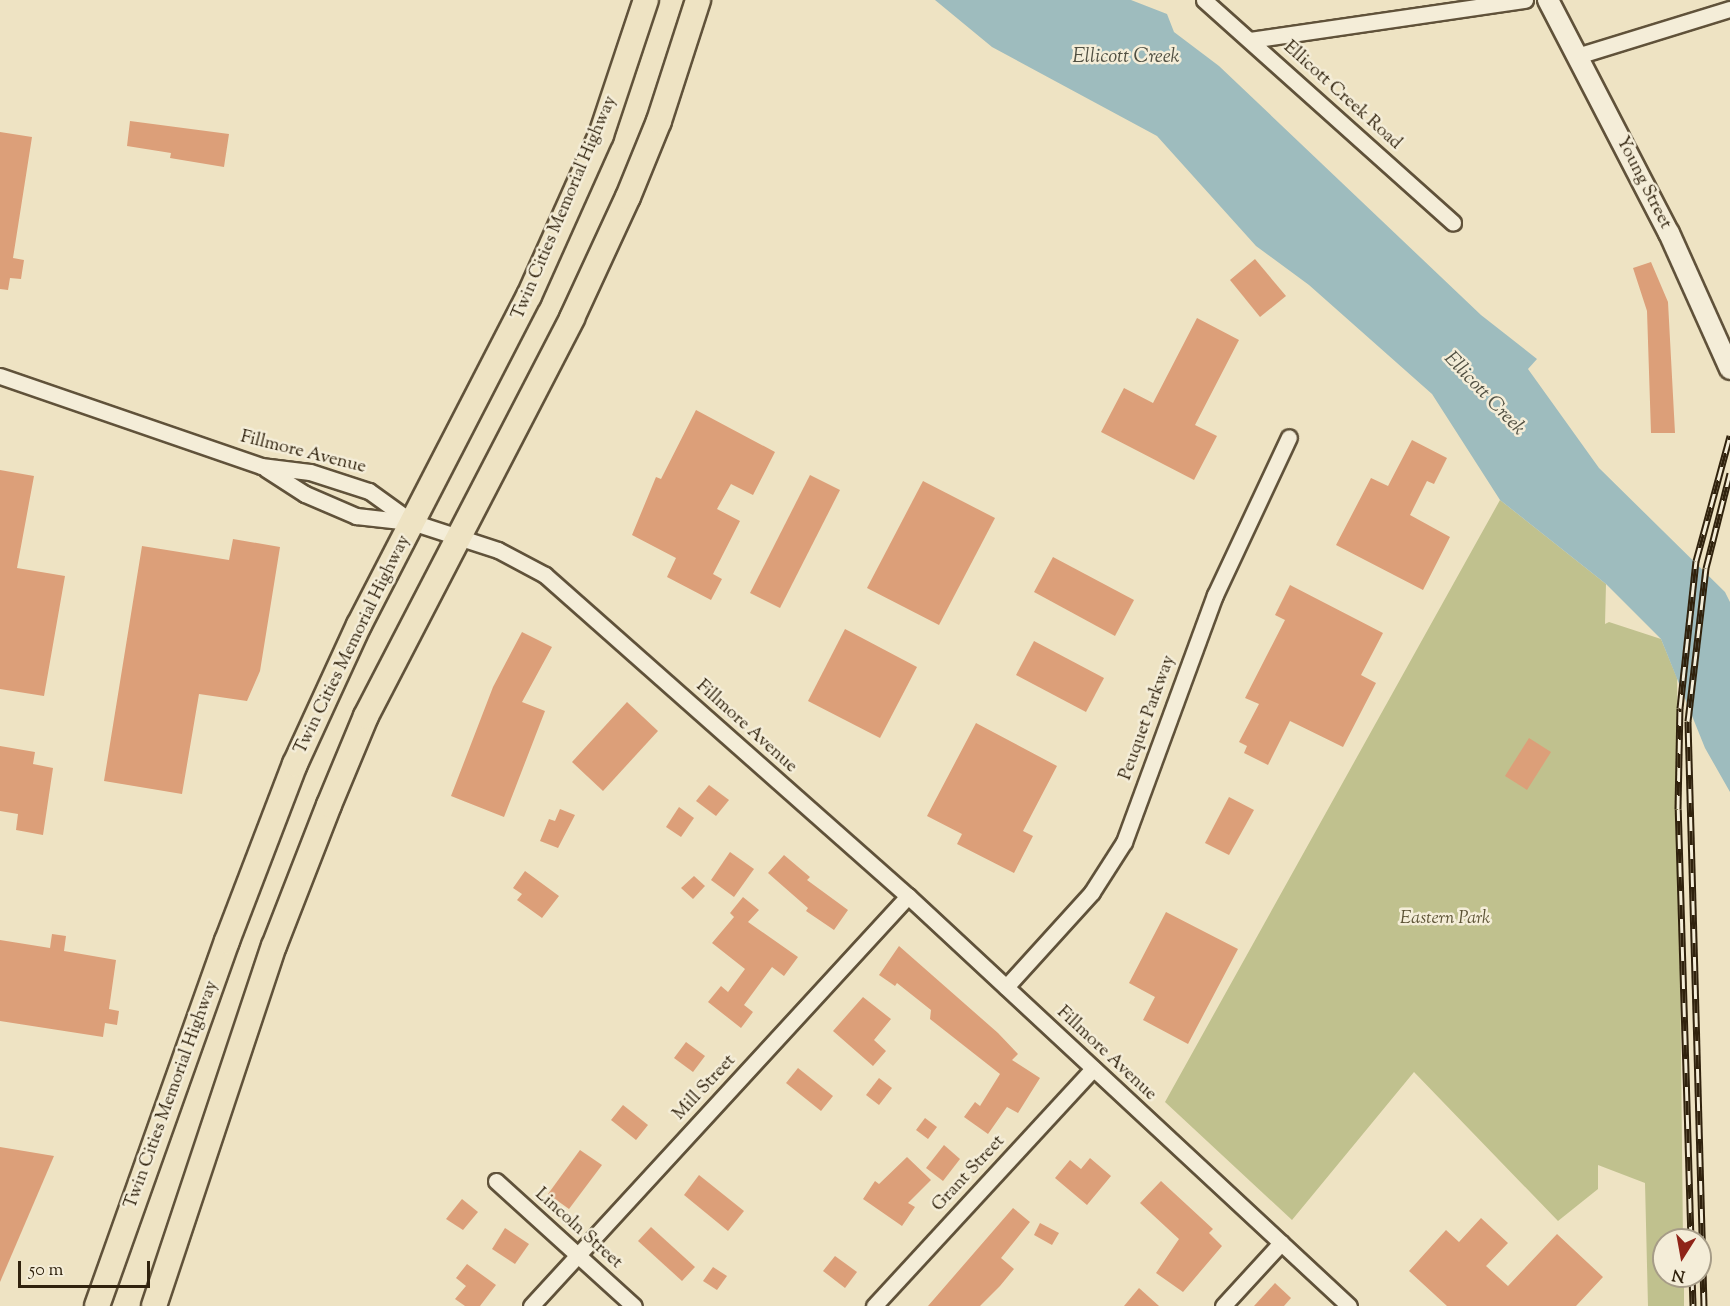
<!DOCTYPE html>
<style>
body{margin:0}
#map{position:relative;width:1730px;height:1306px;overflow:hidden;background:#eee3c3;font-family:"Sorts Mill Goudy",serif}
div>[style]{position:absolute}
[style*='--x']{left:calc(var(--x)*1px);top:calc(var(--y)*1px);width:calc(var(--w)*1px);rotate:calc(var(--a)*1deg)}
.green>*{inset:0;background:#c0c18e}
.water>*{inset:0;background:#9ebcbe}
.building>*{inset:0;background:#dc9f79}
.roads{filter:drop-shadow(2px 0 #60523a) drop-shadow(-2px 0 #60523a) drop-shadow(0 2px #60523a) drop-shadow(0 -2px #60523a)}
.minor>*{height:15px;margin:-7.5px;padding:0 7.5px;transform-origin:7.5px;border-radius:7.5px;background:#f4edd8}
.tertiary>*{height:20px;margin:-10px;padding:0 10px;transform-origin:10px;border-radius:10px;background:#f4edd8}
.primary>*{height:24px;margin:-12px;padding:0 12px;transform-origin:12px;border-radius:12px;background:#eee3c3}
.rail>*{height:7px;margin-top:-3.5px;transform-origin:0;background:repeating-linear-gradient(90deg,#f4edd8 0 14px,#30220d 0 28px);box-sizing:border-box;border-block:2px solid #30220d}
span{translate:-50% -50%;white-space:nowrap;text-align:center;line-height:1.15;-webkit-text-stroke:5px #f4edd8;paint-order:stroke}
.street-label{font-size:18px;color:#30220d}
.park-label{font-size:18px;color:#5b5234;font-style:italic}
.water-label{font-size:20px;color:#515042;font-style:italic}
.north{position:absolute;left:1652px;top:1228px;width:60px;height:60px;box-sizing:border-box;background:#f4edd8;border:2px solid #a69c87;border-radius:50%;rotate:191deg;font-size:16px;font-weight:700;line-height:24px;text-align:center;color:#30220d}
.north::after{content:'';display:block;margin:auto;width:21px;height:27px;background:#8f2418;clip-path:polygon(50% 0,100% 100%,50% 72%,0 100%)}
.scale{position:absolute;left:18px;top:1261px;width:132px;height:27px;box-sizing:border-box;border:3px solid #30220d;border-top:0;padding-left:8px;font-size:18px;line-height:21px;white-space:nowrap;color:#30220d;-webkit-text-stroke:4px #f4edd8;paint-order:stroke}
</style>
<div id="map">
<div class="green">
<i style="clip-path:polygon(1500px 500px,1606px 584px,1605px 624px,1609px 622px,1661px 639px,1677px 678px,1683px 1240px,1664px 1240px,1664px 1276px,1684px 1276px,1684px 1306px,1648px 1306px,1645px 1183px,1598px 1165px,1598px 1189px,1558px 1221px,1414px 1072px,1292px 1220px,1165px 1102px)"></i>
</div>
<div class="water">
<i style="clip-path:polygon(935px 0,1131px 0,1167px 14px,1174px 32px,1219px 66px,1481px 315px,1537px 359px,1528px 369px,1599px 468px,1725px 592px,1730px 602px,1730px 792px,1705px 748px,1661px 639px,1606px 584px,1500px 500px,1432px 394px,1309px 285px,1256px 246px,1157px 136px,992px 47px)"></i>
</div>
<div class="building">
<i style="clip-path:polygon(130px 121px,229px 134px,224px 167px,170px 158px,171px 153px,127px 146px)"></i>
<i style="clip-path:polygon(0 132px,32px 137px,13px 258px,24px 260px,21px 279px,10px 278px,8px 290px,0 289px)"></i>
<i style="clip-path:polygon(1255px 259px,1286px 296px,1260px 317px,1230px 280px)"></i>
<i style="clip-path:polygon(1651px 262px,1668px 302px,1675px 433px,1651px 433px,1647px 311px,1633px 268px)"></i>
<i style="clip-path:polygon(1197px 318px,1239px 340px,1195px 425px,1217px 436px,1194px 480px,1101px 432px,1124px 388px,1153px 403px)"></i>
<i style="clip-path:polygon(696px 410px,775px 452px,753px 495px,731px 484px,717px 509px,740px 521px,713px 574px,722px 579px,711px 600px,667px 577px,676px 558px,632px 535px,656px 477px,661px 479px)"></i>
<i style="clip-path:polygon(1412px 440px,1447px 458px,1434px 484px,1427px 481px,1410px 515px,1450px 537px,1423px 590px,1336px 545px,1371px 478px,1388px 486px)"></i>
<i style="clip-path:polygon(0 470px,34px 476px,17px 568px,65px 576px,44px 696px,0 689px)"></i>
<i style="clip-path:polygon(810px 475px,840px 490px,780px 608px,750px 593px)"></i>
<i style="clip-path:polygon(923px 481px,995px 518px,939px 625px,867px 588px)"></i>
<i style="clip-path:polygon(233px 539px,280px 547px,260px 671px,247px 701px,199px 694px,182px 794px,104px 781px,142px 546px,229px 560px)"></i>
<i style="clip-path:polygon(1053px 557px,1134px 600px,1115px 636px,1034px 592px)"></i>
<i style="clip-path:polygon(1290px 585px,1383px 633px,1361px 675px,1376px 683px,1343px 747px,1290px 721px,1268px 765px,1244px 753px,1247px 746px,1239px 742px,1259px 704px,1245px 698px,1285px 620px,1275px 615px)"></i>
<i style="clip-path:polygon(845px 629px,917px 667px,880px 738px,808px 701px)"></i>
<i style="clip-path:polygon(522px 632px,552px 647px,522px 702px,545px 711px,504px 817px,451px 796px,493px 687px)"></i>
<i style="clip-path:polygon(1034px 641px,1104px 678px,1086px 712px,1016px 675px)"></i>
<i style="clip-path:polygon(627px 702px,658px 731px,603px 791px,572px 762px)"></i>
<i style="clip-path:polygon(976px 723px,1057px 766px,1023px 831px,1033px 836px,1014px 873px,957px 844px,962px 834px,927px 816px)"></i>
<i style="clip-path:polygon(1529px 738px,1551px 752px,1527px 790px,1505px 776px)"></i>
<i style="clip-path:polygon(0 746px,35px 752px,33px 764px,53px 768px,43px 835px,16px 830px,18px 814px,0 811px)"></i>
<i style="clip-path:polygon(709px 785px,729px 800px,716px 816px,696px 801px)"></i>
<i style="clip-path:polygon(1229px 797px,1254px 810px,1229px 855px,1205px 843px)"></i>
<i style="clip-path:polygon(679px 807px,694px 818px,681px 837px,666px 827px)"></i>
<i style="clip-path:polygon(560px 809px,575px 815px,558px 848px,540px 841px,549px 819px,555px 821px)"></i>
<i style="clip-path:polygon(730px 852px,754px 869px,734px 897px,711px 880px)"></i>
<i style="clip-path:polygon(784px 855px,810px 877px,807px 880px,848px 910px,834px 930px,806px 911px,808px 908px,768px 873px)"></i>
<i style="clip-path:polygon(525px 871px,559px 896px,542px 918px,517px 900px,522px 894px,513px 888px)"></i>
<i style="clip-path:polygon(694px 876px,705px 886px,693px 899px,681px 888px)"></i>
<i style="clip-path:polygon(743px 897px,759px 910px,748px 922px,798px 957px,784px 976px,772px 967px,744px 1005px,753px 1012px,741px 1028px,708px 1002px,721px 986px,728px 992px,745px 969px,712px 943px,734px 917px,730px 913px)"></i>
<i style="clip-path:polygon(1166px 912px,1238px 949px,1188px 1044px,1143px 1020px,1155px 997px,1129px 983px)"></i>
<i style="clip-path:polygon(52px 934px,66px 936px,64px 951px,116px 960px,109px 1009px,119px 1011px,117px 1025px,105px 1023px,103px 1037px,0 1021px,0 940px,50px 948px)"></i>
<i style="clip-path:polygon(899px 946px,998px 1033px,1018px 1054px,1012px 1060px,1040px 1078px,1018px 1113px,1007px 1107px,988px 1134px,964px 1117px,975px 1102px,980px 1106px,1000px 1074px,930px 1019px,931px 1010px,897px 983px,895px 986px,879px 975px)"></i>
<i style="clip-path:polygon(863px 997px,891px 1019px,874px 1040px,886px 1051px,873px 1066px,833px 1031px)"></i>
<i style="clip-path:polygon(686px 1042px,705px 1056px,693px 1072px,674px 1058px)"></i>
<i style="clip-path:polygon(798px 1068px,833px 1096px,821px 1111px,786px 1083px)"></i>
<i style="clip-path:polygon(879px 1078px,892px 1088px,879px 1105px,866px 1095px)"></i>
<i style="clip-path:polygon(623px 1105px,648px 1125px,636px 1140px,611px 1120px)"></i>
<i style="clip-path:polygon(925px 1118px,937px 1127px,928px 1139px,916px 1130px)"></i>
<i style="clip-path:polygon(944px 1145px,960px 1159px,943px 1181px,926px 1168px)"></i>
<i style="clip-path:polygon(0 1147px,54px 1156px,0 1282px)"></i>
<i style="clip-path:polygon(580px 1150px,602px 1165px,569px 1209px,548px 1194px)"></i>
<i style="clip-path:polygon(907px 1157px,931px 1180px,908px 1203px,915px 1207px,902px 1226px,863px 1199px,875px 1181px,879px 1184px)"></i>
<i style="clip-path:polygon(1090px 1158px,1111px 1176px,1087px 1205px,1055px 1178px,1070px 1160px,1081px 1169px)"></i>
<i style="clip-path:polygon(699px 1175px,744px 1211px,728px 1231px,684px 1195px)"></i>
<i style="clip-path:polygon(1161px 1181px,1213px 1229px,1209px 1233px,1222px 1246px,1183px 1292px,1156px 1273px,1179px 1239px,1140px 1203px)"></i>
<i style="clip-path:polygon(462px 1199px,478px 1212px,463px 1230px,446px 1219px)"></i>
<i style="clip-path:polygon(1013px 1208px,1030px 1222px,1001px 1258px,1014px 1269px,1000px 1286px,980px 1306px,928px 1306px)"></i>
<i style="clip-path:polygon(1481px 1218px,1508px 1243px,1486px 1266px,1508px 1286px,1557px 1234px,1603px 1277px,1576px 1306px,1447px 1306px,1409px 1271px,1446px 1230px,1459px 1242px)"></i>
<i style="clip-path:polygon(1040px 1223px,1059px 1233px,1052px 1245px,1034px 1235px)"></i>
<i style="clip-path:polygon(651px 1227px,695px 1267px,682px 1281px,638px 1241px)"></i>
<i style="clip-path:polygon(505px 1228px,529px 1244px,515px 1264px,492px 1249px)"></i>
<i style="clip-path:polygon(835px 1256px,857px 1272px,845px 1288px,823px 1271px)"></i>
<i style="clip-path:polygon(467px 1264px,496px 1285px,480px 1306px,465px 1306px,455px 1299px,466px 1286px,456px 1278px)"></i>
<i style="clip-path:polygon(713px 1267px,727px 1276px,717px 1290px,703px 1281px)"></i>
<i style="clip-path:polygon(1275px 1283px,1291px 1298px,1284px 1306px,1254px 1306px)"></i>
<i style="clip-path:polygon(1139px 1288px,1159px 1306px,1124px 1306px)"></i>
</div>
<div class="roads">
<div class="minor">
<i style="--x:1204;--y:0;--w:334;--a:41.8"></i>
<i style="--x:1250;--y:40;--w:278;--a:-8.3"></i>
<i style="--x:1577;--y:56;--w:160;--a:-17.1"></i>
<i style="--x:0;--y:376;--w:276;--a:19"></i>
<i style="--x:261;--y:466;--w:49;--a:7"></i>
<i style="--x:310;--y:472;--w:62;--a:17.9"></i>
<i style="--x:369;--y:491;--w:53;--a:35.8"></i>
<i style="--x:412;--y:522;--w:90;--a:18"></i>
<i style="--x:498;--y:550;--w:53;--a:28"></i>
<i style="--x:545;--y:575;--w:485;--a:41.5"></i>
<i style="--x:908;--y:896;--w:602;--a:42.91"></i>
<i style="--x:266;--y:469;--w:46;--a:32.7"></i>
<i style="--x:305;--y:494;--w:56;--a:23.3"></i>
<i style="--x:356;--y:516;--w:54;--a:6.3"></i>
<i style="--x:1006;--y:987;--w:128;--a:-47.8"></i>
<i style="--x:1092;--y:892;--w:59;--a:-57.4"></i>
<i style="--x:1124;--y:842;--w:263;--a:-69.8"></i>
<i style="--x:1215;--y:595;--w:174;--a:-64.9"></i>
<i style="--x:496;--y:1181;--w:186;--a:42.2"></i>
<i style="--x:531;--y:1306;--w:557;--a:-47.4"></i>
<i style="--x:874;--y:1306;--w:323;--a:-47.3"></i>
<i style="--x:1223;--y:1306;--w:86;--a:-47.4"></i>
</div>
<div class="tertiary">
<i style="--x:1548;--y:0;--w:263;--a:62.6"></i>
<i style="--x:1669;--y:233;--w:149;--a:65.8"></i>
</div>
<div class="primary">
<i style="--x:97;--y:1306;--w:387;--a:-70.4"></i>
<i style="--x:227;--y:941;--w:190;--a:-69"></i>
<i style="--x:295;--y:764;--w:153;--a:-65.3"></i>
<i style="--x:359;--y:625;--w:370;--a:-62.7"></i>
<i style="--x:529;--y:296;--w:176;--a:-65.9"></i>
<i style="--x:601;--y:135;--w:142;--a:-71.6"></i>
<i style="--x:154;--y:1306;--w:379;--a:-71.6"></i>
<i style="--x:274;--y:946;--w:151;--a:-68.7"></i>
<i style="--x:329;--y:805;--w:96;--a:-67.4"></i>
<i style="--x:366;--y:716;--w:448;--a:-62.6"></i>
<i style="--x:572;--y:318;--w:133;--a:-65.2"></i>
<i style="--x:628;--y:197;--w:82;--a:-67.8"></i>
<i style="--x:659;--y:121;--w:127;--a:-72.1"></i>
</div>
</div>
<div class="rail">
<i style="--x:1691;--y:1240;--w:431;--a:-91.7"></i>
<i style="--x:1678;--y:809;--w:101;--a:-88.9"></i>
<i style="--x:1680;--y:708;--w:148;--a:-83.8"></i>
<i style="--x:1696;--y:561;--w:130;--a:-74.8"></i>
<i style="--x:1692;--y:1276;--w:30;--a:88"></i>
<i style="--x:1704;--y:1306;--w:585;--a:-91.57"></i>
<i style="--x:1688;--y:721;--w:154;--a:-83.3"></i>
<i style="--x:1706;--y:568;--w:98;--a:-75.8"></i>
</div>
<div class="street-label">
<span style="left:1342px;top:96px;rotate:42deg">Ellicott Creek Road</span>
<span style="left:1643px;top:183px;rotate:63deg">Young Street</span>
<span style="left:565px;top:208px;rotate:-67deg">Twin Cities Memorial Highway</span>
<span style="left:303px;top:453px;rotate:14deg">Fillmore Avenue</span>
<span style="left:353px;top:645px;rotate:-64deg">Twin Cities Memorial Highway</span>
<span style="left:1148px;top:718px;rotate:-70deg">Peuquet Parkway</span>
<span style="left:746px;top:727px;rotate:42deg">Fillmore Avenue</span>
<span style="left:1106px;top:1054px;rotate:43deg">Fillmore Avenue</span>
<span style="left:705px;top:1088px;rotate:-47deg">Mill Street</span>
<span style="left:172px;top:1095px;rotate:-70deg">Twin Cities Memorial Highway</span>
<span style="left:969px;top:1174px;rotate:-47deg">Grant Street</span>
<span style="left:578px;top:1229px;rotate:42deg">Lincoln Street</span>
</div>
<div class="park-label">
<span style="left:1445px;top:919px">Eastern Park</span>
</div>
<div class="water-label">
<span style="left:1126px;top:57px">Ellicott Creek</span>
<span style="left:1484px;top:394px;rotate:46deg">Ellicott Creek</span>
</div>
<div class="north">N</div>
<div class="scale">50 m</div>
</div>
